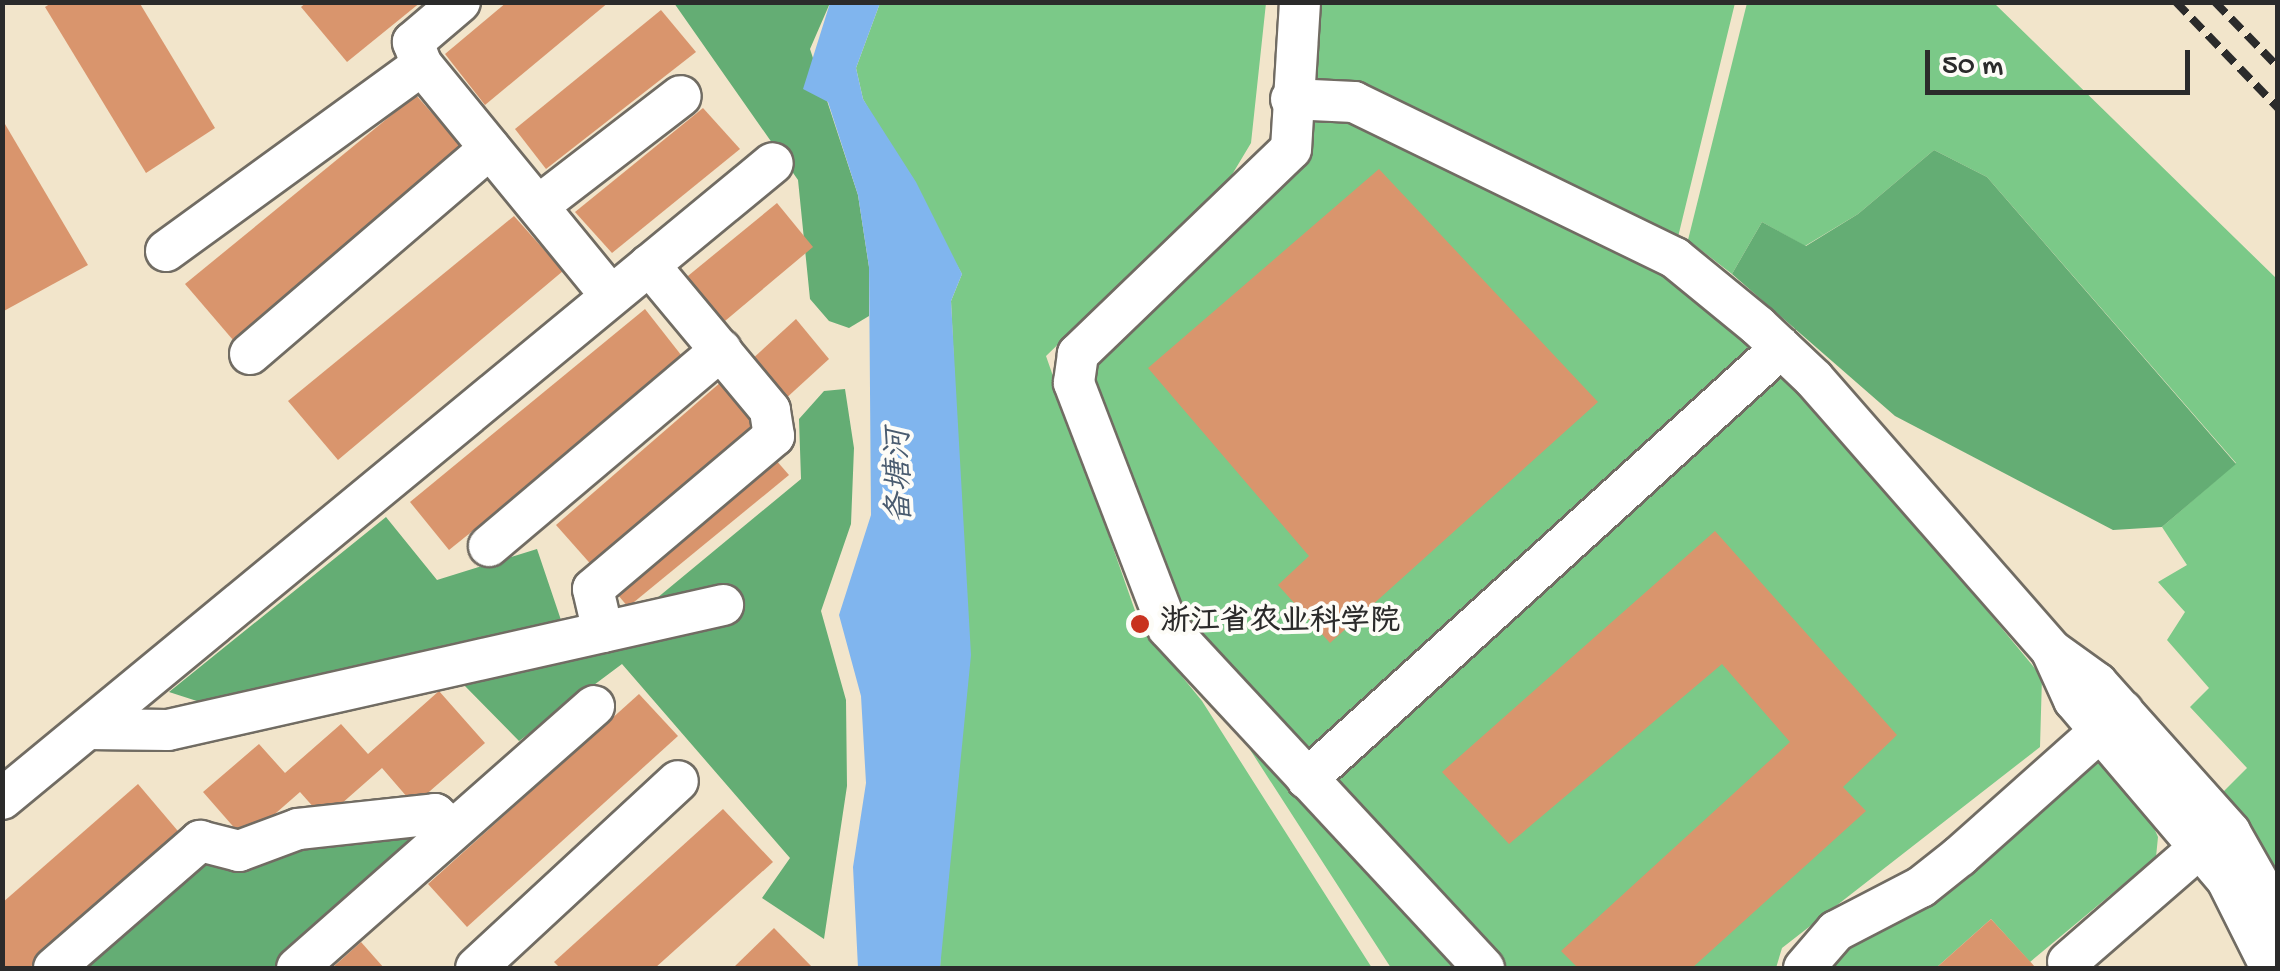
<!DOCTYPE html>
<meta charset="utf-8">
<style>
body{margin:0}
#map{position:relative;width:2280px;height:971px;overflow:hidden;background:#f2e5cb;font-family:"Gochi Hand","LXGW WenKai TC",sans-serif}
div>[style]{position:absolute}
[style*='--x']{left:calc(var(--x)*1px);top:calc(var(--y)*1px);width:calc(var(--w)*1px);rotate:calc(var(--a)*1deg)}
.green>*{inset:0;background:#7bc988}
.forest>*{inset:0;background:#64ad74}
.water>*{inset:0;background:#80b5ee}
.building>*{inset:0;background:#d9956d}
.roads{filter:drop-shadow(2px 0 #716c63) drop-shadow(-2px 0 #716c63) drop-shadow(0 2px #716c63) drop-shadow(0 -2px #716c63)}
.minor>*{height:40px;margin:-20px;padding:0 20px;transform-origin:20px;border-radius:20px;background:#fff}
.rail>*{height:8px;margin-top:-4px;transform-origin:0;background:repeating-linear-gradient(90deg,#2b2b2b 0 15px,transparent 0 23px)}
.dots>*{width:28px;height:28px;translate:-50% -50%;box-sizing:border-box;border:5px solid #fdfcf7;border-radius:50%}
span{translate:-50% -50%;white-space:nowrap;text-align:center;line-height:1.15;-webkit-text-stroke:8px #fdfcf7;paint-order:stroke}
.poi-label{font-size:30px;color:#2b2b2b;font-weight:700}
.left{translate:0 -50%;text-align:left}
.water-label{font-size:32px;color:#495b6f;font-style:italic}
.frame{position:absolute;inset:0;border:5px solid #2b2b2b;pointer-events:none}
.scale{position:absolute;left:1925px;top:50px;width:265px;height:45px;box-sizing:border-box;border:5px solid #2b2b2b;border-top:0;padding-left:12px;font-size:30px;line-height:35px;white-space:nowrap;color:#2b2b2b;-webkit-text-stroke:8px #fdfcf7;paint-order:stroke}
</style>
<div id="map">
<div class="green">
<i style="clip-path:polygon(880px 3px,1266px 3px,1251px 143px,1230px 178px,1046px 356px,1140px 625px,1202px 701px,1372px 968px,940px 968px,958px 452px,951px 301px,962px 274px,863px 99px,856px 68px)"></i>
<i style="clip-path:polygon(1321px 3px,1735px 3px,1669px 274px,1800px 384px,2042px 677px,2040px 747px,1782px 948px,1776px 968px,1391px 968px,1238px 731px,1059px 360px,1308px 118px)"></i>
<i style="clip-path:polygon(1747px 3px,1994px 3px,2277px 279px,2277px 877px,2220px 795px,2247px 768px,2190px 707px,2209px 688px,2167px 640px,2185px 612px,2158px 582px,2187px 565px,2162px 527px,2236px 463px,1987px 177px,1934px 150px,1858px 214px,1805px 246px,1762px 222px,1732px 274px,1688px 240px)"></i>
<i style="clip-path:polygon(2097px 756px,2151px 821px,2158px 837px,2156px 857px,2030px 962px,1991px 919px,1936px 968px,1820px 968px)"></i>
</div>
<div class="forest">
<i style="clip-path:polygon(674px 3px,830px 3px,810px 49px,858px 195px,869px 267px,869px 316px,849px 328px,829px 321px,810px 299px,798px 180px)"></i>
<i style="clip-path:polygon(1934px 150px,1987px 177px,2236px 464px,2162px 527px,2113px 530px,1895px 416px,1732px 274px,1762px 222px,1806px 246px,1858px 214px)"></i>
<i style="clip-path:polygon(845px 389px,854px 448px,851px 524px,821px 611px,846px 700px,847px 786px,824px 939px,762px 898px,790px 858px,622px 664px,519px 741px,461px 682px,651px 603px,801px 479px,799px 419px,824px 391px)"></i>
<i style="clip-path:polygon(386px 517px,437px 580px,537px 549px,562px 623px,200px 702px,169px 692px)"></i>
<i style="clip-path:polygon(403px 818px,435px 859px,314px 968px,65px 968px,198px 854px)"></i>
</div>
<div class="water">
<i style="clip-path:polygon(830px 3px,880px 3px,856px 68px,863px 99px,916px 182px,962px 274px,951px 301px,971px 655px,940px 968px,858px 968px,853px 867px,866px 783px,861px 696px,839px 615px,871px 515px,869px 267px,858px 195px,828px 102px,803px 89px)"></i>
</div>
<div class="building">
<i style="clip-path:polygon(53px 2px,139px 2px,215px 128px,146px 173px,45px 7px)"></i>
<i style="clip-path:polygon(307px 2px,421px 2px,347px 62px,301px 7px)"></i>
<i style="clip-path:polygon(507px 2px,609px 2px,485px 105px,445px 54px)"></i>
<i style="clip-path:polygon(661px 10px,696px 52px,546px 169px,515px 129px)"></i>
<i style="clip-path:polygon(416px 95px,460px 145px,233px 340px,185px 284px)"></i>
<i style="clip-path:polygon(703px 108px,740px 149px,612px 253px,575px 212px)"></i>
<i style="clip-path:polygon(2px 119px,88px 265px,2px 312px)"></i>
<i style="clip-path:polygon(1379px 169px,1598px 402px,1330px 643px,1278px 585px,1309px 556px,1148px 368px)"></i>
<i style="clip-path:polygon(777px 203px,813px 247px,719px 326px,683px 280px)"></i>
<i style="clip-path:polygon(514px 216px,563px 271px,338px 460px,288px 401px)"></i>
<i style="clip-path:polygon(645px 309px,685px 360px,449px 550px,410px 502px)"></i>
<i style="clip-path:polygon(796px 319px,829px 359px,783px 401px,750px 361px)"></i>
<i style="clip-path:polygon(721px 382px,763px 430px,595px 569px,556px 525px)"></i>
<i style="clip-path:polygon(775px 459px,789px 475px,628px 607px,613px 589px)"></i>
<i style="clip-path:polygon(1715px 531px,1897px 735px,1843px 787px,1866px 811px,1692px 968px,1578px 968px,1561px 951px,1790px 742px,1722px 664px,1509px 844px,1442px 772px)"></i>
<i style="clip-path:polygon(439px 691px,485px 743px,414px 805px,382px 768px,324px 819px,300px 792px,245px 840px,203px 792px,259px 744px,285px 773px,341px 724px,368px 754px)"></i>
<i style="clip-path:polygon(639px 694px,678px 736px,467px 927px,428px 884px)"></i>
<i style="clip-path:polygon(138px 784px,183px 837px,29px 968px,4px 968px,2px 903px)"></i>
<i style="clip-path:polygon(723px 809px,773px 862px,655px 968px,560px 968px,554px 962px)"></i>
<i style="clip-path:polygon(1991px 919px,2036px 968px,1936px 968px)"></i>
<i style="clip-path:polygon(774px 928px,813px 968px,733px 968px)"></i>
<i style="clip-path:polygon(361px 942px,384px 968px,332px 968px)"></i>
</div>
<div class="roads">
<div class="minor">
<i style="--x:460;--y:2;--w:62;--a:139.6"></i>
<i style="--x:413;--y:42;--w:25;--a:69"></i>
<i style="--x:422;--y:65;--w:298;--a:50.7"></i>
<i style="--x:1300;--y:2;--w:147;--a:93.5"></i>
<i style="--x:1291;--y:149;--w:296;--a:136.1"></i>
<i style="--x:1078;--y:354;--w:29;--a:98"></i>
<i style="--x:1074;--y:383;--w:262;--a:69"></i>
<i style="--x:1168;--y:628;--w:464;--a:47.1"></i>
<i style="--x:1291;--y:99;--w:63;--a:2.7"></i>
<i style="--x:1354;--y:102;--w:357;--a:25.9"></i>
<i style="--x:1675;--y:258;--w:107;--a:39.3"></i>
<i style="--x:1758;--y:326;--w:77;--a:43.4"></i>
<i style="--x:1814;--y:379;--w:360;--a:48.8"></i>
<i style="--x:2051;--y:650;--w:57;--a:35.7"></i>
<i style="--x:2097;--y:683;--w:200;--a:48.2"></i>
<i style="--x:2230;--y:832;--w:98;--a:60.5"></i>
<i style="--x:538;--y:206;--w:180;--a:-37.6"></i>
<i style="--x:166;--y:251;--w:316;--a:-36"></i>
<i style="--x:250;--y:354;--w:316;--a:-40.6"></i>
<i style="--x:489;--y:546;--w:304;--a:-40.2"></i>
<i style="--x:603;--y:632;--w:44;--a:-103.1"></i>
<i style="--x:593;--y:589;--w:237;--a:-40.2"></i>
<i style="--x:774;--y:436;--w:26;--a:-99"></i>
<i style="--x:770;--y:410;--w:189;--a:-129.8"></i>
<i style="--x:2053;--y:654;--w:51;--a:65.5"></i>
<i style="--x:2074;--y:700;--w:236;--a:49.6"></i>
<i style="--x:2227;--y:880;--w:98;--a:63.4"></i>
<i style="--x:88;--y:729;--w:80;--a:0.7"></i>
<i style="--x:168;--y:730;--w:569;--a:-12.69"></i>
<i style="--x:1307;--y:779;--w:641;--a:-42.28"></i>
<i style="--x:2;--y:799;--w:999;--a:-39.52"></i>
<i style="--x:2068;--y:962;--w:174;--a:-41"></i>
<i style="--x:54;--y:968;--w:194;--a:-41"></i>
<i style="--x:200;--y:841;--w:40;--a:14.4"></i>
<i style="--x:239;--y:851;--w:63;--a:-20.4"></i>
<i style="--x:298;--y:829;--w:138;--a:-6.2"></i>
<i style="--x:435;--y:814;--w:21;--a:43"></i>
<i style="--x:297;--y:968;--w:396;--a:-41.4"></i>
<i style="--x:476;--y:968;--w:275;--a:-42.8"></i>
<i style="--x:1804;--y:968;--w:49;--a:-49.1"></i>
<i style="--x:1836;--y:931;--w:96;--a:-27.4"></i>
<i style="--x:1921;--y:887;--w:50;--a:-38.5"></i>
<i style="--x:1960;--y:856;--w:218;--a:-41.7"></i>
</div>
</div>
<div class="rail">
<i style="--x:2176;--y:2;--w:147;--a:46.1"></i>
<i style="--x:2215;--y:2;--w:91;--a:45.9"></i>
</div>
<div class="dots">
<i style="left:1140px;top:624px;background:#c8321e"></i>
</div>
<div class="poi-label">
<span class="left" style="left:1160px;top:624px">浙江省农业科学院</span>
</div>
<div class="water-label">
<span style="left:902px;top:476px;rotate:-91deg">备塘河</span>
</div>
<div class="frame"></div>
<div class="scale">50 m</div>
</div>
